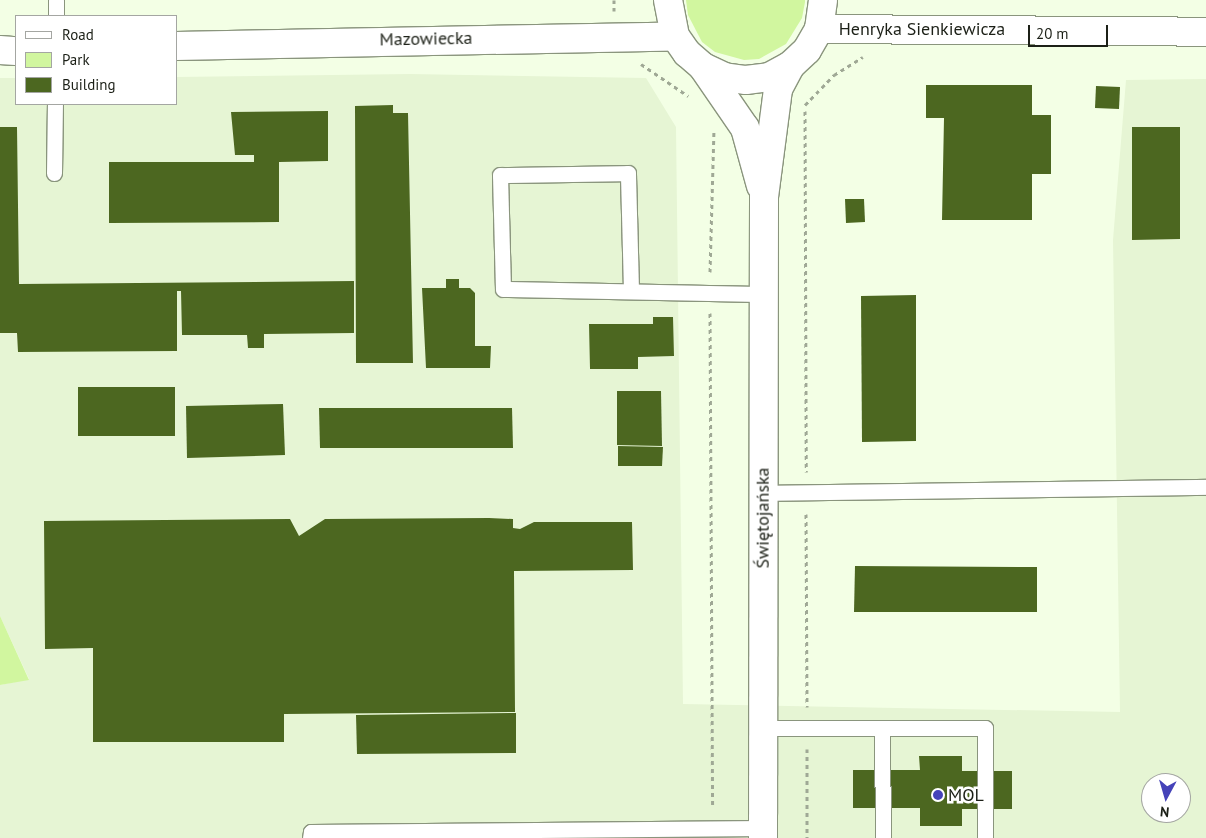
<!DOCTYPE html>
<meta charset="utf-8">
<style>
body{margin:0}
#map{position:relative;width:1206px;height:838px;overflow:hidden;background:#f3ffe5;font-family:"PT Sans",sans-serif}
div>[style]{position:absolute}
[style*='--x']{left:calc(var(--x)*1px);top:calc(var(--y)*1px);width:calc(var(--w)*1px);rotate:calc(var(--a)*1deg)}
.built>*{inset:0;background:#e6f5d4}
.green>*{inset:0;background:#d1f69f}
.building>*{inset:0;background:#4c6720}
.path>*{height:3px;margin-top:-1.5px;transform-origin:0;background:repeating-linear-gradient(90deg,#9fa895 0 4px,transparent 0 8px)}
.roads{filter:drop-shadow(1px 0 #8a957d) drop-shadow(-1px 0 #8a957d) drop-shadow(0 1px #8a957d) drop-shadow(0 -1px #8a957d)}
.lane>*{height:15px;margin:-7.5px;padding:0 7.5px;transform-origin:7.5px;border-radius:7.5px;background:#fff}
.secondary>*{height:28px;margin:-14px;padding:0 14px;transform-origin:14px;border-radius:14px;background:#fff}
.dots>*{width:14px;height:14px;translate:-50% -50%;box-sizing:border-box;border:2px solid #fff;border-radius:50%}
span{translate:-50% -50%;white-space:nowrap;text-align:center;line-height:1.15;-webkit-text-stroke:5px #fff;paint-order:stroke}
.street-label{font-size:18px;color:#1c2017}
.poi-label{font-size:18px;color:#1c2017}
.left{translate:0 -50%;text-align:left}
.legend{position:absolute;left:15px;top:15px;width:162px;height:90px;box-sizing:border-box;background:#fff;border:1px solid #a4a6a2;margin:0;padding:6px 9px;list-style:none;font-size:15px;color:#1c2017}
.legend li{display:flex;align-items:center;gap:10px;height:25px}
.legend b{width:25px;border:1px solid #a4a6a2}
.north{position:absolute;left:1141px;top:773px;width:50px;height:50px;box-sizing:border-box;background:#fff;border:1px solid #a4a6a2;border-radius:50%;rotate:186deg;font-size:14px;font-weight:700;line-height:20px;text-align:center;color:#1c2017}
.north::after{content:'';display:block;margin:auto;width:18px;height:22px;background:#4543b9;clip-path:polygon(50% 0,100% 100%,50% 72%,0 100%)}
.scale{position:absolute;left:1028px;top:25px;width:80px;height:22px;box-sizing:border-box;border:2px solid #1c2017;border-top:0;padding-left:6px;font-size:15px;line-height:18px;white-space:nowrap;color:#1c2017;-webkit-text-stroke:4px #fff;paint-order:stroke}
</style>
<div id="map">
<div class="built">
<i style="clip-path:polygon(evenodd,410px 74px,646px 78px,676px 127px,683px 704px,1120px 712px,1113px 240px,1126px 80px,1206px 79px,1206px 838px,0 838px,0 685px,29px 679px,0 616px,0 78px,16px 78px,16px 104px,176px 104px,176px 77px,410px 74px,1151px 783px,1181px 783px,1181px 813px,1151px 813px,1151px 783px)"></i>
</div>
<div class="green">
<i style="clip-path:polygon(686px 0,805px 0,805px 2px,802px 18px,786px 44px,759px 59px,744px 60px,715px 52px,702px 42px,688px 15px)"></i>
<i style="clip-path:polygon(0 616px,29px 680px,0 685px)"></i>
</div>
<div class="building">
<i style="clip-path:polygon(926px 85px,1032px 85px,1032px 115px,1051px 115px,1051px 174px,1032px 174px,1032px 220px,942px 220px,944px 118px,926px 118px)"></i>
<i style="clip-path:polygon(1096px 86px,1120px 87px,1119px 109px,1095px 108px)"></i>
<i style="clip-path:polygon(393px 105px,393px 113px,408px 113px,413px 363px,356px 363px,355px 106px)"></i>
<i style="clip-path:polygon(328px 111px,328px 161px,279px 162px,279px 222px,109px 223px,109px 162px,254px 162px,254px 155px,235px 155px,231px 112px)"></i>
<i style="clip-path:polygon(0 127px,17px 127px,19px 284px,354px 281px,354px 333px,264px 334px,264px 348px,248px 348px,247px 335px,182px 335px,181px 291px,177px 291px,177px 351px,18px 352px,17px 333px,0 333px)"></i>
<i style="clip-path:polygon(1132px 127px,1180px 127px,1180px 239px,1132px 240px)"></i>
<i style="clip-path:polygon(845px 199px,864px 199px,865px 222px,846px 223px)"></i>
<i style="clip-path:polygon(446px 279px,459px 279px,459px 288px,470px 288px,475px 293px,475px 346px,491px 346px,490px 368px,426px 368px,422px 288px,446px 288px)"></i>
<i style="clip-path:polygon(916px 295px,916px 441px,862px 442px,861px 296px)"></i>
<i style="clip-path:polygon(653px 317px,673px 317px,674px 356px,638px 357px,638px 369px,590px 369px,589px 324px,653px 324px)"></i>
<i style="clip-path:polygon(78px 387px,175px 387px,175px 436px,78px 436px)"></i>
<i style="clip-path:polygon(617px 391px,661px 391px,662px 446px,617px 445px)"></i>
<i style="clip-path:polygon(283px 404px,285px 455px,187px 458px,186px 406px)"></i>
<i style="clip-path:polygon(319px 408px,512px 408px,513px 448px,320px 448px)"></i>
<i style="clip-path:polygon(618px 446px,663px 447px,662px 466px,618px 466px)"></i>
<i style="clip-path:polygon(489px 518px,513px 519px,513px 528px,520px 529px,534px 522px,632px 522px,633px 570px,514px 571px,515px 712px,284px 714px,284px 742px,93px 742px,93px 648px,45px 649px,44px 521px,290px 519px,299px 536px,325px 519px)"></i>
<i style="clip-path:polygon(855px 566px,1037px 567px,1037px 612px,854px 612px)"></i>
<i style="clip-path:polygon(516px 713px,516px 753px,357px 754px,356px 715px)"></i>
<i style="clip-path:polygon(919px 756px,962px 756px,962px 771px,1012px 771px,1012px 809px,962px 809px,962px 826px,920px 826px,920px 808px,853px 808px,853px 770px,920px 770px)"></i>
</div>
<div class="path">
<i style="--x:614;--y:0;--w:11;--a:90"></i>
<i style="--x:641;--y:64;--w:57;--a:34.2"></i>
<i style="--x:805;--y:105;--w:42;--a:-46"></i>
<i style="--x:834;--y:75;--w:34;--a:-32"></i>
<i style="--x:805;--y:111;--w:361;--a:89.8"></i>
<i style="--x:710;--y:272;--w:141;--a:-88.4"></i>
<i style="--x:710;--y:313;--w:494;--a:89.7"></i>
<i style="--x:806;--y:514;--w:193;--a:89.7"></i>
<i style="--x:807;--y:749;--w:89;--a:90"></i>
</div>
<div class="roads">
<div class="lane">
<i style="--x:56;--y:16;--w:16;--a:-90"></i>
<i style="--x:54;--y:173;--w:69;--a:-89.2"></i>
<i style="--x:631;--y:290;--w:117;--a:-91.5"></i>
<i style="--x:628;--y:173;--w:128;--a:179.1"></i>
<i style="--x:500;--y:175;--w:114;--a:88.5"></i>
<i style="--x:503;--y:289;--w:261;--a:1.1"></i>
<i style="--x:763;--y:493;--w:443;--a:-0.8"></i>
<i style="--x:763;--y:728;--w:119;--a:0"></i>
<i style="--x:882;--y:728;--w:110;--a:89.5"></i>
<i style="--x:882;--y:728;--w:103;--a:0"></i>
<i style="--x:985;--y:728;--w:110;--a:90"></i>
<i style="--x:310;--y:838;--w:6;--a:-81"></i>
<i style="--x:311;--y:832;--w:452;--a:-0.5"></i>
</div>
<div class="secondary">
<i style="--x:668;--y:0;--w:37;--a:79"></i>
<i style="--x:675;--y:36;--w:21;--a:55"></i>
<i style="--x:687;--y:53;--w:21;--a:41"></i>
<i style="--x:703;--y:67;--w:23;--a:25"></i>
<i style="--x:724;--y:77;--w:22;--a:8"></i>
<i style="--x:746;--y:80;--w:23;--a:-7"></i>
<i style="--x:769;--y:77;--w:24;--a:-28"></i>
<i style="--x:790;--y:66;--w:23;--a:-43"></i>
<i style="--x:807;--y:50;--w:24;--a:-60"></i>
<i style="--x:819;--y:29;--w:29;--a:-82"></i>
<i style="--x:819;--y:29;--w:387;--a:0.4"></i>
<i style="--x:176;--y:46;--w:499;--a:-1.1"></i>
<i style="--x:0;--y:50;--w:16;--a:4"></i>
<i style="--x:703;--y:67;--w:74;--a:55.5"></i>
<i style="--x:745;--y:128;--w:60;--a:74.6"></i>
<i style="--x:763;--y:838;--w:641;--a:-89.91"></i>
<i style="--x:764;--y:197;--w:109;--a:-82.6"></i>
<i style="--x:778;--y:89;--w:26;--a:-62"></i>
</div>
</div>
<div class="dots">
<i style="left:938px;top:795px;background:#4543b9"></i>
</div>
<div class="street-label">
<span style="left:922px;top:29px">Henryka Sienkiewicza</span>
<span style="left:426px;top:39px;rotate:-1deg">Mazowiecka</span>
<span style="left:763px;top:518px;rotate:-90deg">Świętojańska</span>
</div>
<div class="poi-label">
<span class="left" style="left:948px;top:795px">MOL</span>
</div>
<ul class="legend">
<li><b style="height:6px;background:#fff"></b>Road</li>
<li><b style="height:14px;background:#d1f69f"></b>Park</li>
<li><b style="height:14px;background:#4c6720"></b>Building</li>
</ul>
<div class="north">N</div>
<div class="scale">20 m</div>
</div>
